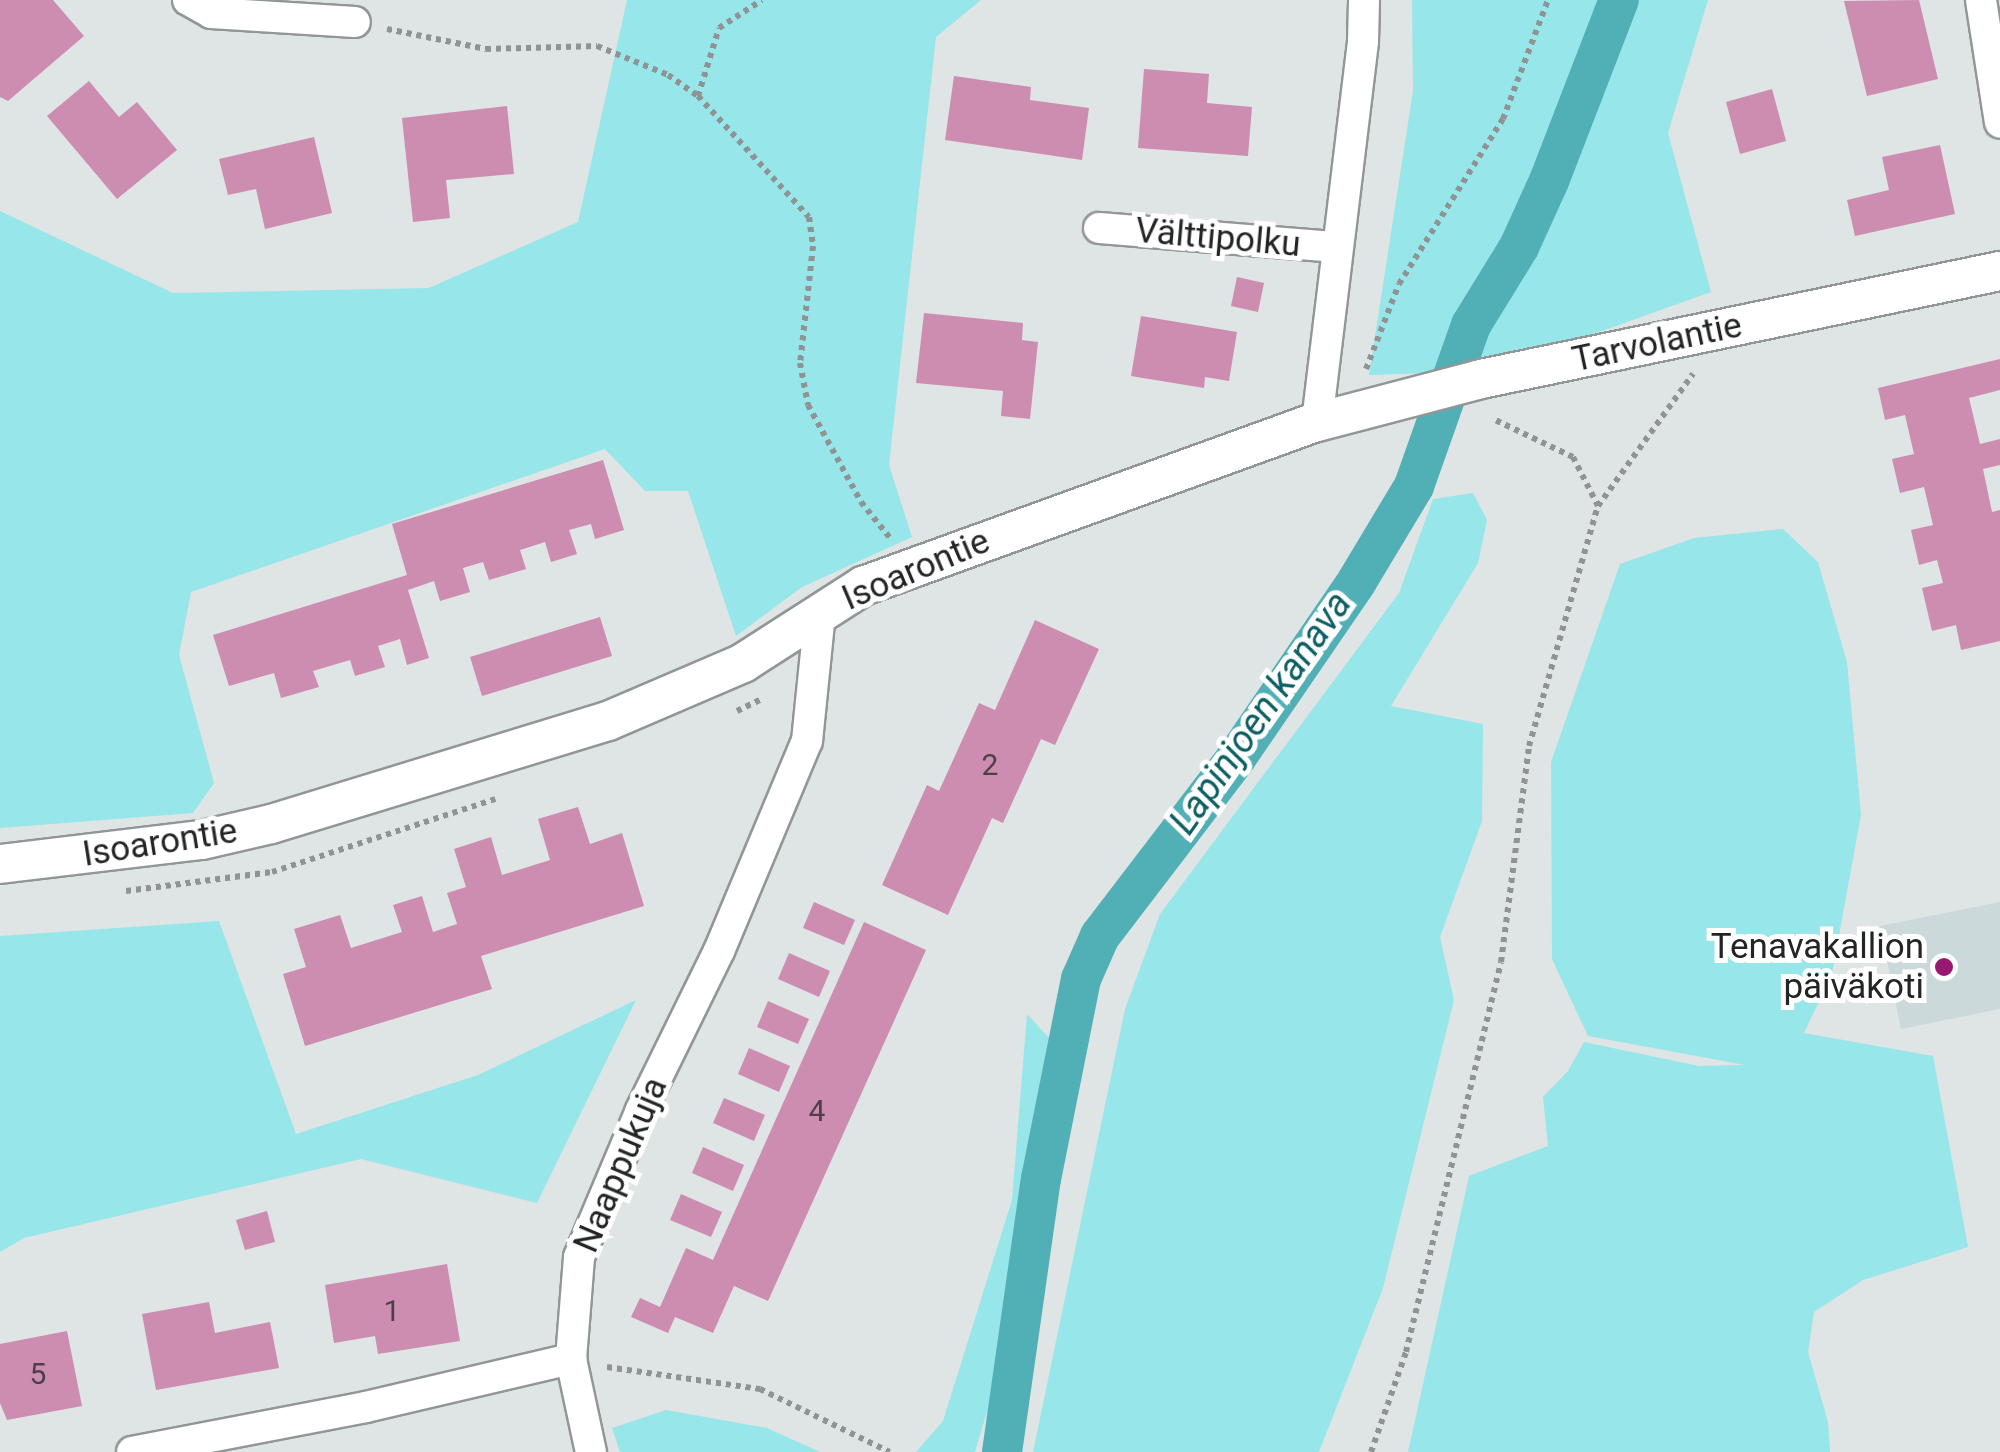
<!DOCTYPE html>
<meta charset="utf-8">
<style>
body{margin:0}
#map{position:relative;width:2000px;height:1452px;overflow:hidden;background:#dfe4e4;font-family:Roboto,sans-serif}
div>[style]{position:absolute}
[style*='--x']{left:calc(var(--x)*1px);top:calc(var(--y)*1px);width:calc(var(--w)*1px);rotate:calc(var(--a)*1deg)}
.built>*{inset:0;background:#ccd9da}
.green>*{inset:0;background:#97e6ea}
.canal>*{height:40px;margin:-20px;padding:0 20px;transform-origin:20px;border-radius:20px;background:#51b0b6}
.building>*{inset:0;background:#cc8db1}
.path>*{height:6px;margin-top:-3px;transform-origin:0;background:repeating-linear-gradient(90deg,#909393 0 5px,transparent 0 10px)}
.roads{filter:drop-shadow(2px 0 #919696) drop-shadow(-2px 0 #919696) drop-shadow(0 2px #919696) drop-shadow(0 -2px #919696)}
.minor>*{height:30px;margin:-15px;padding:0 15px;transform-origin:15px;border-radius:15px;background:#fff}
.tertiary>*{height:38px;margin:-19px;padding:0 19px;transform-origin:19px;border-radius:19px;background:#fff}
.dots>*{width:28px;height:28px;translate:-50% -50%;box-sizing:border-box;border:5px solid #fff;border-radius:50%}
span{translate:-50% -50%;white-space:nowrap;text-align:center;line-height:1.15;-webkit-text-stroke:10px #fff;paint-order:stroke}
.number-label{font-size:30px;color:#4d3f48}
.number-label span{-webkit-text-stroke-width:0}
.street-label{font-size:35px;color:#232525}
.poi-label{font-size:35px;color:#232525}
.right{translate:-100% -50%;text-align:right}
.water-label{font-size:38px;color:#0c5f63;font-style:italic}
</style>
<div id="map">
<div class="built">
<i style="clip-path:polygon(2000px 902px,2000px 1009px,1901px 1029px,1880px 926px)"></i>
</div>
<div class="green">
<i style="clip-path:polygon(627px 0,981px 0,936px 37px,889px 465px,912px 537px,802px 587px,736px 636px,688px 491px,645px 491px,605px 449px,191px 592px,179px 655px,214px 783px,193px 813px,0 828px,0 211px,173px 293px,429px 288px,578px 222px)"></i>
<i style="clip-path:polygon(1412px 0,1708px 0,1668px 133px,1711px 292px,1490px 371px,1369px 375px,1413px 91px)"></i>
<i style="clip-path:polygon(1473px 493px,1487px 520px,1478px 563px,1391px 706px,1483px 724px,1482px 821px,1440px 937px,1454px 1000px,1383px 1288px,1319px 1452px,1033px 1452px,1125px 1009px,1160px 914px,1399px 593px,1433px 499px)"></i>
<i style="clip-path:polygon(1783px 529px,1818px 562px,1847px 662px,1861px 815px,1832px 974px,1804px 1033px,1933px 1056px,1968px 1247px,1863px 1280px,1814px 1312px,1808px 1352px,1828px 1422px,1830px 1452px,1408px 1452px,1469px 1176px,1548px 1146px,1543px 1097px,1568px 1071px,1584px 1042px,1699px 1066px,1745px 1065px,1588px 1036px,1552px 959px,1551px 762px,1620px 564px,1694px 538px)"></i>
<i style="clip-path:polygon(219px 921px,296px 1134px,478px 1075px,636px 1000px,537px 1203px,361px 1159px,24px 1238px,0 1252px,0 936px)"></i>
<i style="clip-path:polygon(1027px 1014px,1050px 1039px,991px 1398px,975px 1452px,916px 1452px,943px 1421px,1012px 1200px)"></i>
<i style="clip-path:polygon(666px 1410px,767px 1428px,820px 1452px,620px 1452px,612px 1428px)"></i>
</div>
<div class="canal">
<i style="--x:1002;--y:1452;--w:276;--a:-81.9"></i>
<i style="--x:1041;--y:1179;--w:204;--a:-78.7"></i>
<i style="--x:1081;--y:979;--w:47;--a:-66.2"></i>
<i style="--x:1100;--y:936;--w:224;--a:-52.6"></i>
<i style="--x:1236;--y:758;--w:214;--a:-55.6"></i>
<i style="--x:1357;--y:581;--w:111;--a:-59"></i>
<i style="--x:1414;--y:486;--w:171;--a:-70.5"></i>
<i style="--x:1471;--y:325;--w:92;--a:-58.4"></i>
<i style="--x:1519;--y:247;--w:72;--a:-65.6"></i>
<i style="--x:1549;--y:181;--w:194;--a:-68.9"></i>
</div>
<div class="building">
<i style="clip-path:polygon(0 0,53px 0,84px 36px,8px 101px,0 97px)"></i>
<i style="clip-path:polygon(1919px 0,1938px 79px,1867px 96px,1844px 1px)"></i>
<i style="clip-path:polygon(1144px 69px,1209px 74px,1207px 103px,1252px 107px,1248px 156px,1138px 148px)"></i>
<i style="clip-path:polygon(954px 76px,1031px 87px,1030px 100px,1089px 108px,1082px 160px,945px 140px)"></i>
<i style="clip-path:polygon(89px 81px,119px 117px,137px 102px,177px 150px,117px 199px,47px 116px)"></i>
<i style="clip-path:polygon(1772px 89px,1786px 141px,1740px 154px,1726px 102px)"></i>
<i style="clip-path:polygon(507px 106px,514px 174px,446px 180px,450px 218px,413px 222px,402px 118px)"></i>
<i style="clip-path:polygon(314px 137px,332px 213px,265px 229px,256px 189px,228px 195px,219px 159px)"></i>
<i style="clip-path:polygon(1940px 145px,1955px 214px,1855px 236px,1847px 200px,1889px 190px,1882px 157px)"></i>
<i style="clip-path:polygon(1237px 277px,1264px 283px,1258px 312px,1231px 306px)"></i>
<i style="clip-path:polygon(924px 313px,1023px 323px,1022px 340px,1038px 342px,1030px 419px,1001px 416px,1003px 391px,916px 383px)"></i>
<i style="clip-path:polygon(1141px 316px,1237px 332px,1229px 381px,1205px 377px,1204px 388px,1131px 376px)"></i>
<i style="clip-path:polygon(2000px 359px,2000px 390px,1969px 398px,1980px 444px,2000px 439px,2000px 465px,1983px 469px,1992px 512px,2000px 510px,2000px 641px,1961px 650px,1956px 625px,1932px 631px,1922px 588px,1943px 583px,1937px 560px,1919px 565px,1911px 530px,1933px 525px,1924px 487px,1900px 493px,1892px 459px,1914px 454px,1905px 415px,1885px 420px,1878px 388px)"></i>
<i style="clip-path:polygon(603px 460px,624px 530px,595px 539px,591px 524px,569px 530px,577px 554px,551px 562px,545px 542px,520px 550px,526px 569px,489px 580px,483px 562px,463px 568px,470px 592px,440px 601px,434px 581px,408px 590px,429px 658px,407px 665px,400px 639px,378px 646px,385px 667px,355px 676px,350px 660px,313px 671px,319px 687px,281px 698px,274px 673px,229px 686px,213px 635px,407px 575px,392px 524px)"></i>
<i style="clip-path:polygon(600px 617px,612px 656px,482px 696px,470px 657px)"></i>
<i style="clip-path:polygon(1035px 620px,1099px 649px,1055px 745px,1041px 739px,1003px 823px,992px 818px,948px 915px,882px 885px,927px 785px,939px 791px,979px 703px,995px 710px)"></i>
<i style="clip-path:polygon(578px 807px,590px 844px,622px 833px,644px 906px,481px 956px,492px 989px,305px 1046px,283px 974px,306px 967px,294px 929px,340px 915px,351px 948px,402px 932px,393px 905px,422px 896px,433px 932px,457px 924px,447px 893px,466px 887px,454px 849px,491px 837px,502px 875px,550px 860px,538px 819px)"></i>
<i style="clip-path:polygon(814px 902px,855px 920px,844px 945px,803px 928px)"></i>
<i style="clip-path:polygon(864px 922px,926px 950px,768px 1301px,734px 1286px,713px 1333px,675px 1317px,668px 1333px,631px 1317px,640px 1298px,660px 1307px,686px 1248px,713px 1260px)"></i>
<i style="clip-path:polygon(789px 953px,830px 971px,819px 997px,778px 979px)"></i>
<i style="clip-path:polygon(768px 1001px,809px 1019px,798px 1044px,757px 1027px)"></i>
<i style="clip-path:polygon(749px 1048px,790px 1066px,779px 1092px,738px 1074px)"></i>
<i style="clip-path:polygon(724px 1098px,765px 1115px,754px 1141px,713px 1123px)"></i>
<i style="clip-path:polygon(703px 1147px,744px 1165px,733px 1191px,692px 1173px)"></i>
<i style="clip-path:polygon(681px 1194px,722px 1212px,711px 1237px,670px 1220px)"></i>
<i style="clip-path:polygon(267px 1211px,275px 1242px,245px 1250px,236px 1220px)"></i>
<i style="clip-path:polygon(447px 1264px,460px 1341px,378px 1354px,375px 1336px,334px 1343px,325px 1285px)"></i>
<i style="clip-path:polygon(209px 1302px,215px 1333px,270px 1322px,279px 1368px,156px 1390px,142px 1314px)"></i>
<i style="clip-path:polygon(67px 1331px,82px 1406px,7px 1420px,0 1403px,0 1344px)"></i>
</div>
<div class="path">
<i style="--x:387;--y:29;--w:101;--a:11.4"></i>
<i style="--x:486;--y:49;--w:111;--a:-1.5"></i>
<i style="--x:597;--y:46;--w:77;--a:22.2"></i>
<i style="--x:668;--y:75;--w:37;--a:35"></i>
<i style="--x:698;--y:96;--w:164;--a:47.5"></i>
<i style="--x:809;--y:217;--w:29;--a:82"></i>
<i style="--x:813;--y:246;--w:118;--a:96.3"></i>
<i style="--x:800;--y:363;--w:43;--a:79.2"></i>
<i style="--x:808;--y:405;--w:111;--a:61.3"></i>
<i style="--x:861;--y:502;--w:48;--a:51"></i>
<i style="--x:698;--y:96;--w:71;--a:-72.8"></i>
<i style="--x:719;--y:28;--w:51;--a:-33.1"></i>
<i style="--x:1366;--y:369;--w:91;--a:-68.8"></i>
<i style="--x:1399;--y:284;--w:195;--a:-57.8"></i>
<i style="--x:1503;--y:119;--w:127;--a:-69.3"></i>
<i style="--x:1598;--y:506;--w:163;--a:-54.3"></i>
<i style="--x:737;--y:711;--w:28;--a:-26"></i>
<i style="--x:126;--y:891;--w:147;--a:-7.4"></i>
<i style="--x:272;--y:872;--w:235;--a:-18.1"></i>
<i style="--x:607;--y:1367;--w:155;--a:8.2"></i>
<i style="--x:760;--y:1389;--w:144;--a:25.9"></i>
<i style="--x:1371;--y:1452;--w:106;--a:-70.7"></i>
<i style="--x:1406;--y:1352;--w:401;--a:-76.3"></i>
<i style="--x:1501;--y:962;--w:218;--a:-82.6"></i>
<i style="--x:1529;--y:746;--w:250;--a:-74"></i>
<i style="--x:1598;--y:506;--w:55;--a:-117"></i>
<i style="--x:1573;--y:457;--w:89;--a:-154.6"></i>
</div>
<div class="roads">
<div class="minor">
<i style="--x:188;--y:0;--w:26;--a:29"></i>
<i style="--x:211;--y:13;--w:144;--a:3.6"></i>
<i style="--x:1981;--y:0;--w:124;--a:81.2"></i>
<i style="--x:1099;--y:228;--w:239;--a:4.6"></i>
<i style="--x:1317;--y:422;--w:383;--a:-83.1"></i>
<i style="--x:1363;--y:42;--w:42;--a:-88.6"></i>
<i style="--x:571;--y:1359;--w:95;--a:77.9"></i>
<i style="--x:132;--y:1452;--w:238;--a:-10.9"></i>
<i style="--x:366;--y:1407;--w:211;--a:-13.2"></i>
<i style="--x:571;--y:1359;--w:102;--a:-85.5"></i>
<i style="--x:579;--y:1257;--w:160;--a:-67.1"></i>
<i style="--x:641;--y:1110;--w:177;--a:-63.9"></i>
<i style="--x:719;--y:951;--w:228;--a:-67.3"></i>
<i style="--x:807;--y:741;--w:129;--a:-84.2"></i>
</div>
<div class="tertiary">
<i style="--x:0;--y:864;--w:203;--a:-6.8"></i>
<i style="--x:202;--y:840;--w:71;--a:-13.1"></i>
<i style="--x:271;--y:824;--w:352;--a:-17"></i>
<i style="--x:608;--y:721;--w:147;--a:-23.2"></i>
<i style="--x:743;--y:663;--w:143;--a:-32.7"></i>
<i style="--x:863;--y:586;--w:483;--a:-19.9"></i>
<i style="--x:1317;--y:422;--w:170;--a:-14.7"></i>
<i style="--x:1481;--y:379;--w:530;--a:-11.76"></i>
</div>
</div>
<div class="dots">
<i style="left:1944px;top:967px;background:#981971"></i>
</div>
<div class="number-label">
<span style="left:990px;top:765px">2</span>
<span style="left:817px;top:1111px">4</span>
<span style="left:392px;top:1311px">1</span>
<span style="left:38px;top:1374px">5</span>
</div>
<div class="street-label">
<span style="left:1218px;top:238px;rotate:5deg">Välttipolku</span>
<span style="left:1657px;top:343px;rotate:-12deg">Tarvolantie</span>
<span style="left:916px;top:570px;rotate:-23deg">Isoarontie</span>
<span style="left:160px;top:843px;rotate:-9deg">Isoarontie</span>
<span style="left:621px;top:1165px;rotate:-67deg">Naappukuja</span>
</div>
<div class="poi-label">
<span class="right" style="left:1924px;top:967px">Tenavakallion<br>päiväkoti</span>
</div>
<div class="water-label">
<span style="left:1261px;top:713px;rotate:-55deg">Lapinjoen kanava</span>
</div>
</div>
